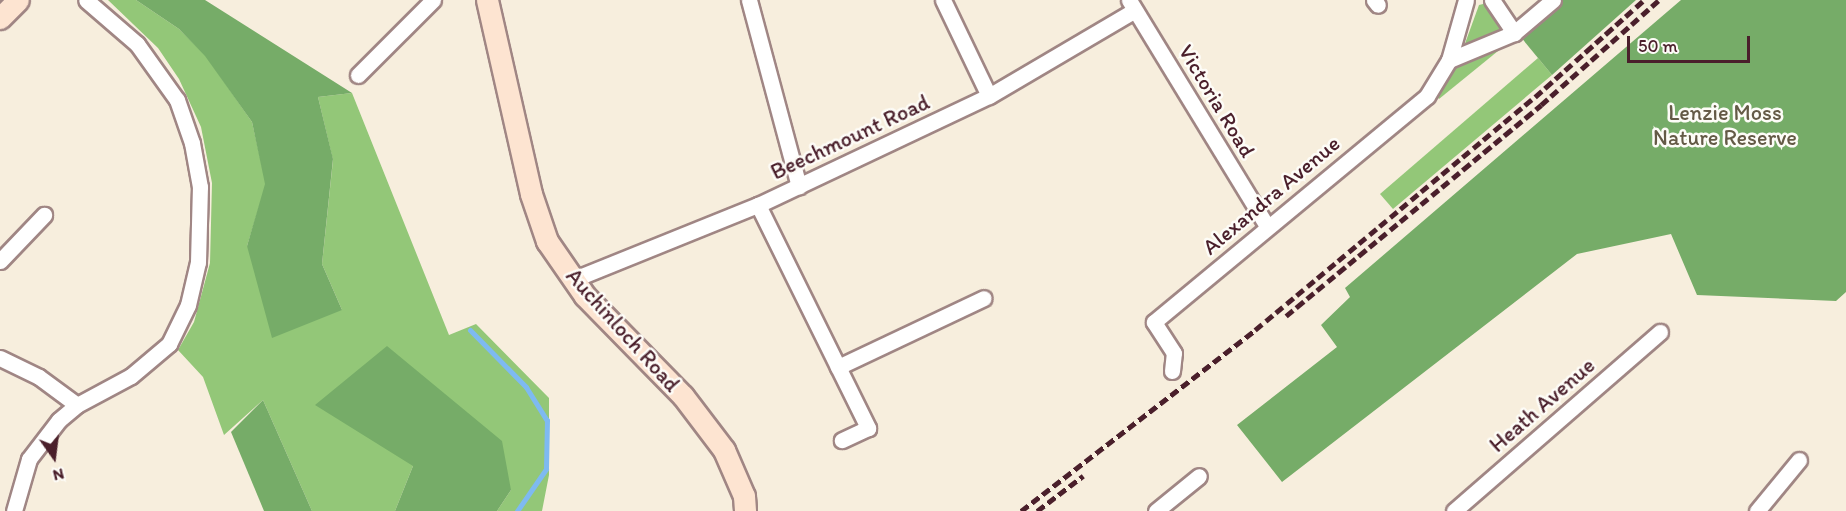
<!DOCTYPE html>
<style>
body{margin:0}
#map{position:relative;width:1846px;height:511px;overflow:hidden;background:#f7eedd;font-family:Itim,sans-serif}
div>[style]{position:absolute}
[style*='--x']{left:calc(var(--x)*1px);top:calc(var(--y)*1px);width:calc(var(--w)*1px);rotate:calc(var(--a)*1deg)}
.green>*{inset:0;background:#93c778}
.forest>*{inset:0;background:#76ac68}
.stream>*{height:5px;margin:-2.5px;padding:0 2.5px;transform-origin:2.5px;border-radius:2.5px;background:#7ebaf1}
.roads{filter:drop-shadow(2px 0 #a08684) drop-shadow(-2px 0 #a08684) drop-shadow(0 2px #a08684) drop-shadow(0 -2px #a08684)}
.minor>*{height:15px;margin:-7.5px;padding:0 7.5px;transform-origin:7.5px;border-radius:7.5px;background:#fff}
.secondary>*{height:21px;margin:-10.5px;padding:0 10.5px;transform-origin:10.5px;border-radius:10.5px;background:#fde4d1}
.rail>*{height:4.5px;margin-top:-2.25px;transform-origin:0;background:repeating-linear-gradient(90deg,#4a1f2b 0 9px,transparent 0 13.5px)}
span{translate:-50% -50%;white-space:nowrap;text-align:center;line-height:1.15;-webkit-text-stroke:5px #fdfcf7;paint-order:stroke}
.street-label{font-size:22px;color:#4a1f2b}
.park-label{font-size:22px;color:#645a46}
.north{position:absolute;left:24px;top:427px;width:60px;height:60px;-webkit-text-stroke:4px #fdfcf7;paint-order:stroke;rotate:166deg;font-size:16px;font-weight:700;line-height:24px;text-align:center;color:#4a1f2b}
.north::after{content:'';display:block;margin:auto;width:21px;height:27px;background:#4a1f2b;clip-path:polygon(50% 0,100% 100%,50% 72%,0 100%)}
.scale{position:absolute;left:1627px;top:36px;width:123px;height:27px;box-sizing:border-box;border:3px solid #4a1f2b;border-top:0;padding-left:8px;font-size:18px;line-height:21px;white-space:nowrap;color:#4a1f2b;-webkit-text-stroke:4px #fdfcf7;paint-order:stroke}
</style>
<div id="map">
<div class="green">
<i style="clip-path:polygon(108px 0,136px 0,179px 29px,206px 56px,252px 122px,266px 184px,247px 246px,342px 310px,322px 264px,333px 160px,318px 97px,352px 93px,449px 335px,476px 324px,549px 398px,549px 475px,542px 511px,497px 511px,511px 490px,413px 466px,395px 511px,312px 511px,263px 400px,224px 435px,203px 377px,178px 350px,194px 322px,210px 263px,212px 183px,201px 127px,179px 79px,158px 48px)"></i>
<i style="clip-path:polygon(1487px 3px,1503px 34px,1463px 49px,1479px 5px)"></i>
<i style="clip-path:polygon(1494px 47px,1498px 51px,1439px 99px,1437px 96px,1455px 65px)"></i>
<i style="clip-path:polygon(1538px 58px,1552px 75px,1393px 209px,1380px 194px)"></i>
</div>
<div class="forest">
<i style="clip-path:polygon(136px 0,205px 0,352px 93px,318px 97px,333px 159px,322px 264px,342px 310px,272px 338px,247px 246px,265px 184px,252px 122px,205px 56px,179px 29px)"></i>
<i style="clip-path:polygon(1562px 0,1636px 0,1552px 75px,1520px 36px)"></i>
<i style="clip-path:polygon(1681px 0,1846px 0,1846px 292px,1836px 301px,1697px 295px,1671px 234px,1577px 254px,1282px 482px,1237px 425px,1337px 347px,1321px 325px,1350px 297px,1345px 288px)"></i>
<i style="clip-path:polygon(387px 346px,502px 441px,511px 490px,497px 511px,395px 511px,413px 466px,315px 405px)"></i>
<i style="clip-path:polygon(263px 400px,312px 511px,264px 511px,231px 432px)"></i>
</div>
<div class="stream">
<i style="--x:470;--y:330;--w:80;--a:45.5"></i>
<i style="--x:526;--y:387;--w:39;--a:58"></i>
<i style="--x:547;--y:420;--w:49;--a:91.2"></i>
<i style="--x:546;--y:469;--w:51;--a:124.6"></i>
</div>
<div class="roads">
<div class="minor">
<i style="--x:749;--y:0;--w:193;--a:75"></i>
<i style="--x:943;--y:0;--w:106;--a:64.4"></i>
<i style="--x:1129;--y:0;--w:265;--a:58.6"></i>
<i style="--x:1374;--y:0;--w:6;--a:51"></i>
<i style="--x:1492;--y:0;--w:40;--a:56"></i>
<i style="--x:1449;--y:60;--w:62;--a:-74.2"></i>
<i style="--x:358;--y:75;--w:106;--a:-45"></i>
<i style="--x:758;--y:205;--w:249;--a:63.7"></i>
<i style="--x:868;--y:428;--w:29;--a:155"></i>
<i style="--x:0;--y:261;--w:64;--a:-46.3"></i>
<i style="--x:572;--y:280;--w:201;--a:-22"></i>
<i style="--x:758;--y:205;--w:255;--a:-25.3"></i>
<i style="--x:989;--y:96;--w:169;--a:-30.5"></i>
<i style="--x:0;--y:358;--w:43;--a:26"></i>
<i style="--x:39;--y:377;--w:47;--a:36.4"></i>
<i style="--x:838;--y:367;--w:161;--a:-25.3"></i>
<i style="--x:1172;--y:371;--w:18;--a:-84"></i>
<i style="--x:1174;--y:353;--w:37;--a:-123"></i>
<i style="--x:1154;--y:322;--w:354;--a:-39.6"></i>
<i style="--x:1427;--y:96;--w:42;--a:-58.6"></i>
<i style="--x:1449;--y:60;--w:70;--a:-22.6"></i>
<i style="--x:1514;--y:33;--w:51;--a:-40.2"></i>
<i style="--x:14;--y:511;--w:54;--a:-73.9"></i>
<i style="--x:29;--y:459;--w:49;--a:-52.4"></i>
<i style="--x:59;--y:420;--w:23;--a:-40"></i>
<i style="--x:77;--y:405;--w:61;--a:-28.2"></i>
<i style="--x:131;--y:376;--w:50;--a:-40.1"></i>
<i style="--x:169;--y:344;--w:43;--a:-64"></i>
<i style="--x:188;--y:305;--w:44;--a:-76.9"></i>
<i style="--x:198;--y:262;--w:75;--a:-88.5"></i>
<i style="--x:200;--y:187;--w:45;--a:-100.3"></i>
<i style="--x:192;--y:143;--w:46;--a:-109.2"></i>
<i style="--x:177;--y:100;--w:69;--a:-125.5"></i>
<i style="--x:137;--y:44;--w:67;--a:-139.2"></i>
<i style="--x:1156;--y:511;--w:55;--a:-39.1"></i>
<i style="--x:1454;--y:511;--w:273;--a:-41"></i>
<i style="--x:1757;--y:511;--w:66;--a:-50.5"></i>
</div>
<div class="secondary">
<i style="--x:487;--y:0;--w:199;--a:77.2"></i>
<i style="--x:531;--y:194;--w:50;--a:71.2"></i>
<i style="--x:547;--y:241;--w:67;--a:55.4"></i>
<i style="--x:585;--y:296;--w:140;--a:45.6"></i>
<i style="--x:683;--y:396;--w:68;--a:52.8"></i>
<i style="--x:724;--y:450;--w:50;--a:66.5"></i>
<i style="--x:744;--y:496;--w:15;--a:86"></i>
<i style="--x:0;--y:18;--w:25;--a:-45"></i>
</div>
</div>
<div class="rail">
<i style="--x:1286;--y:316;--w:331;--a:-39.6"></i>
<i style="--x:1541;--y:105;--w:158;--a:-41.7"></i>
<i style="--x:1021;--y:511;--w:296;--a:-37.7"></i>
<i style="--x:1255;--y:330;--w:364;--a:-39.8"></i>
<i style="--x:1535;--y:97;--w:146;--a:-41.7"></i>
<i style="--x:1037;--y:511;--w:58;--a:-37.3"></i>
</div>
<div class="street-label">
<span style="left:1217px;top:101px;rotate:59deg">Victoria Road</span>
<span style="left:850px;top:137px;rotate:-25deg">Beechmount Road</span>
<span style="left:1271px;top:195px;rotate:-40deg">Alexandra Avenue</span>
<span style="left:623px;top:330px;rotate:48deg">Auchinloch Road</span>
<span style="left:1542px;top:405px;rotate:-41deg">Heath Avenue</span>
</div>
<div class="park-label">
<span style="left:1725px;top:125px">Lenzie Moss<br>Nature Reserve</span>
</div>
<div class="north">N</div>
<div class="scale">50 m</div>
</div>
